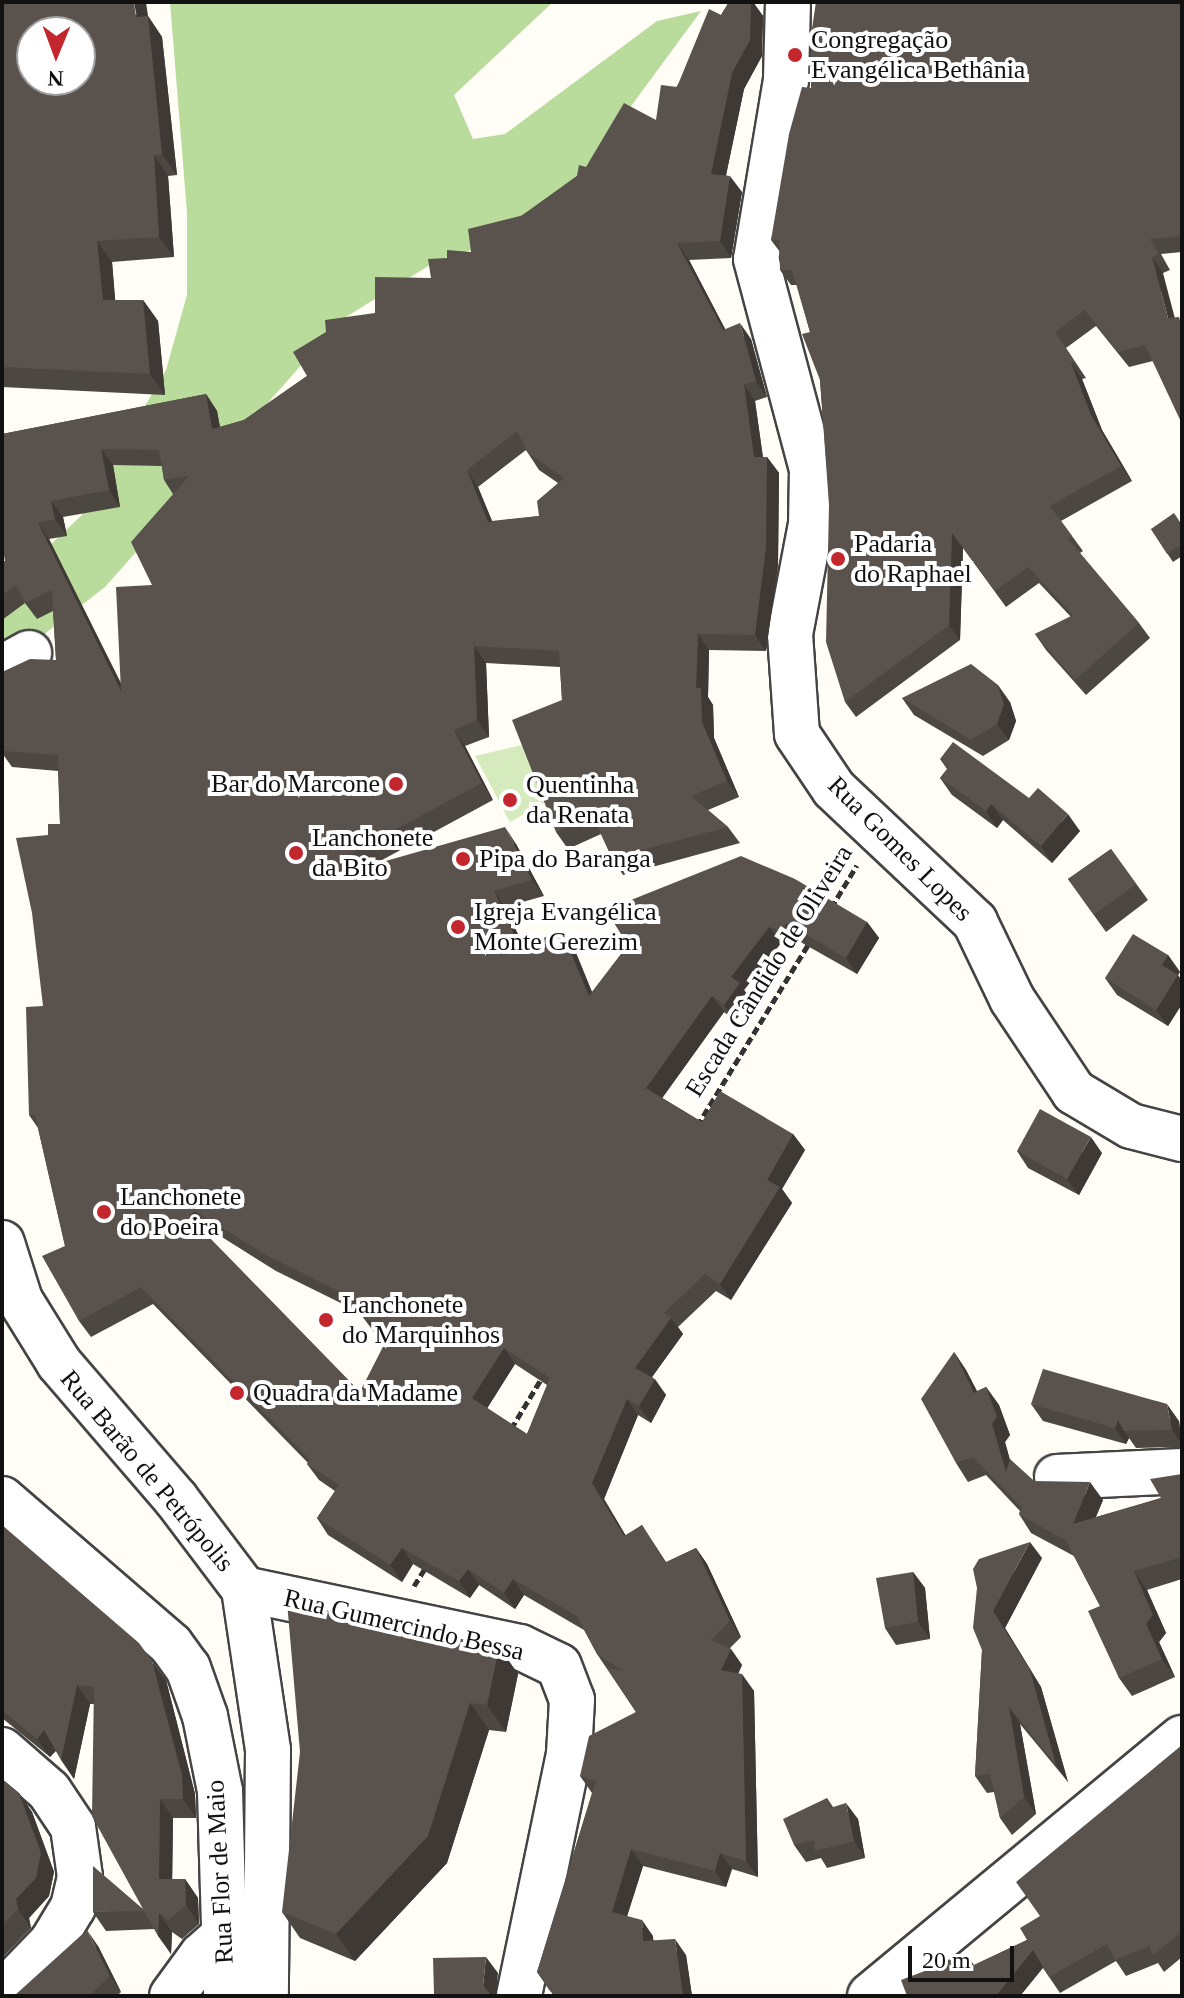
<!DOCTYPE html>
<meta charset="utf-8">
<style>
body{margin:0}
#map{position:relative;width:1184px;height:1998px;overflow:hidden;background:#fffdf5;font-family:"Times New Roman",serif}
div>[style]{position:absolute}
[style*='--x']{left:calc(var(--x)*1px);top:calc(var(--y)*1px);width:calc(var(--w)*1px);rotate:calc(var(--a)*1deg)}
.green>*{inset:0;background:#d5ebbd}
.forest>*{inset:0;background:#b9dc9c}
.path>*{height:5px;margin-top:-2.5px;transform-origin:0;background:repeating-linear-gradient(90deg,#333 0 8px,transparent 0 12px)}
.roads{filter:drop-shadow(2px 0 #444) drop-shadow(-2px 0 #444) drop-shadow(0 2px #444) drop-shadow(0 -2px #444)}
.minor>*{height:44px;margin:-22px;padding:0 22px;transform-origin:22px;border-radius:22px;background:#fff}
.wall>*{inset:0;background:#4d4742}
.shaded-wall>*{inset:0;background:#3f3936}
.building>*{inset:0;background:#5a524d}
.dots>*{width:22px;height:22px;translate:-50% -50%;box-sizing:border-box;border:4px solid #fff;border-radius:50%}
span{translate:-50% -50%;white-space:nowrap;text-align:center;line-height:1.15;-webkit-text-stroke:8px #fff;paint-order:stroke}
.poi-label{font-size:26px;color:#111}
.left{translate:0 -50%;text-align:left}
.right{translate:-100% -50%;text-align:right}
.street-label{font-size:26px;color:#111}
.frame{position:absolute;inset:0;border:4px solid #111;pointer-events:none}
.north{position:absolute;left:16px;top:16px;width:80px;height:80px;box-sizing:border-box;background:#fff;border:2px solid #a0a0a0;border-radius:50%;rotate:181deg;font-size:22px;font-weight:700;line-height:32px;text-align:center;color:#111}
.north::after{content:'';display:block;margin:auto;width:28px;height:36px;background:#c4262e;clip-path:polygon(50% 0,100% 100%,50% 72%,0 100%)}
.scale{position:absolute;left:908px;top:1946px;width:106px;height:36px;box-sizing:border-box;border:4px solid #111;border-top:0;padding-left:10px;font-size:24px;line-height:28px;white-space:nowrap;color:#111;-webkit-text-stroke:6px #fff;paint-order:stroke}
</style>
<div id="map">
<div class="green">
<i style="clip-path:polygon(522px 745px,547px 801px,510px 822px,475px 756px)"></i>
</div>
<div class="forest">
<i style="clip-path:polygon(170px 2px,553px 2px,454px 95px,473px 139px,505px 134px,657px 21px,701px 11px,590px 162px,525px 234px,438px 260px,341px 320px,105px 587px,2px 667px,2px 590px,81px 516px,166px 370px,187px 295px,187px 213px)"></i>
</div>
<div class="path">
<i style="--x:831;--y:908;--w:50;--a:-58.8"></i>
<i style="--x:697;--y:1126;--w:218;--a:-58.5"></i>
<i style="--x:511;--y:1429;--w:62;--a:-58.9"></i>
<i style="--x:414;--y:1586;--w:22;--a:-58"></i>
</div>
<div class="roads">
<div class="minor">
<i style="--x:788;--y:2;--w:78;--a:91.5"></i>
<i style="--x:786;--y:80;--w:181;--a:99.5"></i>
<i style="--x:756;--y:259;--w:217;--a:75.1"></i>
<i style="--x:812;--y:469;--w:55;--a:91"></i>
<i style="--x:811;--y:524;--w:112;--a:100.8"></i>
<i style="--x:790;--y:634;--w:100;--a:86"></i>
<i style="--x:797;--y:734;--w:66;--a:56.1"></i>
<i style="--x:834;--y:789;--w:194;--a:43.3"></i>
<i style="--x:975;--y:922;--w:85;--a:64.3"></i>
<i style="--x:1012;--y:999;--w:112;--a:56.3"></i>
<i style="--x:1074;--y:1092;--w:66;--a:30.8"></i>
<i style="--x:1131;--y:1126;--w:53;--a:14.3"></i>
<i style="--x:2;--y:668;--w:31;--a:-29"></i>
<i style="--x:2;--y:1243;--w:60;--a:72.5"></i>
<i style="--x:20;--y:1300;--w:74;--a:58.2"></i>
<i style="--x:59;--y:1363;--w:179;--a:49.3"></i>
<i style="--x:176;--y:1499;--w:113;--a:52.9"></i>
<i style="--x:244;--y:1589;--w:163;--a:81.5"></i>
<i style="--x:268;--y:1750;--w:246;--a:90.5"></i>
<i style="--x:1057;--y:1477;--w:125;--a:-2.7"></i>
<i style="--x:2;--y:1499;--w:223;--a:40.8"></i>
<i style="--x:171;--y:1645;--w:29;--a:54"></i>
<i style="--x:188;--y:1668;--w:51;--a:70.5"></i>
<i style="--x:205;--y:1716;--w:76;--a:78.7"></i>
<i style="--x:220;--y:1791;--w:205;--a:88.3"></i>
<i style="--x:244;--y:1589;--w:282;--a:11.9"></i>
<i style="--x:520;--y:1647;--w:43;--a:26"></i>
<i style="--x:559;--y:1666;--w:36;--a:69"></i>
<i style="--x:572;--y:1700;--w:54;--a:93.2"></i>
<i style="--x:569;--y:1754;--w:247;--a:101.7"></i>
<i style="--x:2;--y:1750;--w:62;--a:41.1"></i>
<i style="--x:49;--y:1791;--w:43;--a:56.3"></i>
<i style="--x:73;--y:1827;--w:50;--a:82"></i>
<i style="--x:80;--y:1877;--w:31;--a:103"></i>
<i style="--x:73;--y:1907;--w:41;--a:121"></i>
<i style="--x:52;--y:1942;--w:72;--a:133.9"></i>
<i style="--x:172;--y:1996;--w:51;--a:-53.8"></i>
<i style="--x:202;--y:1955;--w:28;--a:-42"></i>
<i style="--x:870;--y:1996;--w:405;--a:-39.6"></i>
</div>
</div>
<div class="wall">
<i style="clip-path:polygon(2px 2px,148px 16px,162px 37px,177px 175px,168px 176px,174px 257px,112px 262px,115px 300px,143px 300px,158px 321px,165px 395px,2px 387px)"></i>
<i style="clip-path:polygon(evenodd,729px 2px,753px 2px,763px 16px,762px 56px,744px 89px,726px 175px,742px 192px,731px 258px,689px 260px,725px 329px,751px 339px,767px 397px,755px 401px,763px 457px,767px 457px,779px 473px,778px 565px,766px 651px,709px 650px,708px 697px,713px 705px,714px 738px,739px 797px,708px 810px,728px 827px,740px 843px,623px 875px,612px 858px,601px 834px,568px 849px,556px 832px,562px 700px,560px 667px,486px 663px,489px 737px,465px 746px,493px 800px,371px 866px,516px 844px,544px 896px,505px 907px,523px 945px,562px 932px,574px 948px,592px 992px,628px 945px,613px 921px,867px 922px,879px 938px,857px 974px,797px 940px,794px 948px,781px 943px,744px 990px,751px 1000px,735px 1021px,724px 1012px,662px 1098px,702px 1122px,793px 1134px,805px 1150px,782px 1189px,792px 1203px,731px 1300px,716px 1291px,678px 1327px,683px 1334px,652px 1377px,666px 1395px,651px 1423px,638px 1415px,604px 1499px,626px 1536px,642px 1525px,666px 1562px,696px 1548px,707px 1564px,741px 1637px,730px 1648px,742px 1665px,738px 1673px,754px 1691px,758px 1877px,732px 1869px,726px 1887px,643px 1866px,627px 1916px,653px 1936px,653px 1940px,686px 1955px,692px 1996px,554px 1996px,537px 1972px,592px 1793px,580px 1776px,636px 1712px,597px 1654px,584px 1630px,524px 1595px,515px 1609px,479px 1585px,470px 1598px,413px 1564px,402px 1582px,328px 1535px,317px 1518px,335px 1491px,319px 1480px,307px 1464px,308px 1463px,153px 1304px,91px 1337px,79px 1321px,65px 1246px,38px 1128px,29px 1115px,43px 1006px,48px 835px,60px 824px,58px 771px,12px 767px,2px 753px,2px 672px,56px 660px,53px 611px,37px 619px,25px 603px,2px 620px,2px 563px,5px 561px,2px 434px,206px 394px,217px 411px,220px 427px,244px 420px,307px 376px,375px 313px,431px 278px,447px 258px,471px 252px,577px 176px,586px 167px,656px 120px,729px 2px,526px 450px,539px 470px,558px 483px,539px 516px,492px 521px,478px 487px,526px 450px,729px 2px,113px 465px,162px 466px,164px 480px,173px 494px,152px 585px,121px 683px,49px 539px,67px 536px,63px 517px,120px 507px,113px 465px,729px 2px,206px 1227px,276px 1271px,363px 1314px,362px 1316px,374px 1332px,387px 1340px,360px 1392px,203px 1231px,206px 1227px,729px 2px,515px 1364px,547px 1385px,527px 1434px,487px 1408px,515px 1364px)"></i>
<i style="clip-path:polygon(1182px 2px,1182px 252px,1161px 254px,1170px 270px,1163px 273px,1153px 361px,1129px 367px,1096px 326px,1066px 348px,1086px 378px,1082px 379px,1102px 430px,1132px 481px,1061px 521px,1083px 551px,1080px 553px,1139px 623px,1150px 638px,1086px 695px,1046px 650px,1035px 634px,1071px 617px,1039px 583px,1006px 607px,963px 548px,960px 640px,856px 717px,845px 702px,820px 380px,810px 332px,797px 285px,791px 285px,780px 270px,780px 252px,771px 240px,811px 88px)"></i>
<i style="clip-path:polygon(1182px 524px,1182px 556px,1173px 562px,1151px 529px)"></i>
<i style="clip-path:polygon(902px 698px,1010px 702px,1016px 721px,1009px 740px,983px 756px,914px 715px)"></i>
<i style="clip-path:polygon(940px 759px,1080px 831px,1052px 863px,1003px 820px,997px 828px,952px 795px,940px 778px,947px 769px)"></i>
<i style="clip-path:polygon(1111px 849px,1148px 900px,1106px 932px,1068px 879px)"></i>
<i style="clip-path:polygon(1168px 955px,1180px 972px,1178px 975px,1182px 981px,1182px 1004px,1168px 1026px,1117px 995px,1105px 978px)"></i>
<i style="clip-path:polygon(1017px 1151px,1102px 1153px,1079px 1195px,1028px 1168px)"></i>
<i style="clip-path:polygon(954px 1352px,966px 1370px,977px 1391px,986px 1387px,999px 1405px,1010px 1435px,1005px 1442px,1010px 1460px,1034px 1481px,1103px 1500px,1096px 1517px,1161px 1498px,1182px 1474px,1182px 1579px,1147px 1590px,1166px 1633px,1159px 1642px,1175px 1677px,1132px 1696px,1119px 1678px,1100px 1606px,1074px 1556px,1031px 1533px,1019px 1514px,1020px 1511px,986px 1475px,968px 1482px,956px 1463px)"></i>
<i style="clip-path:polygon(1031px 1404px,1179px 1421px,1182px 1447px,1136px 1448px,1129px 1438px,1126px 1444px,1043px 1421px)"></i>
<i style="clip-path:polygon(2px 1525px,166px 1680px,195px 1794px,196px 1818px,173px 1818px,172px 1879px,185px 1879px,198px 1898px,199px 1924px,182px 1939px,172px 1932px,171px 1954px,155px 1929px,106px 1931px,93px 1912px,143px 1909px,94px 1704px,90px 1704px,74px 1779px,56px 1751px,50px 1757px,2px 1718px)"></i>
<i style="clip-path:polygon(1042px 1558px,1005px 1628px,1041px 1687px,1068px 1782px,1020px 1724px,1036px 1814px,1012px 1835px,1000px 1818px,994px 1792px,987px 1793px,975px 1776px,982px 1650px,977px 1588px)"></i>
<i style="clip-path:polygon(913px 1572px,925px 1588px,930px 1639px,896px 1645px,885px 1628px)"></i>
<i style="clip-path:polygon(499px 1647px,518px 1674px,506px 1732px,489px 1730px,447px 1863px,355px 1961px,300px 1938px,282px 1912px)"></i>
<i style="clip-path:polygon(1182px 1745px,1182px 1957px,1164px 1972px,1158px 1963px,1126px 1976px,1116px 1961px,1060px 1993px,1043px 1968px,1020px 1996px,907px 1996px,967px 1955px,974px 1965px,1027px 1940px,1040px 1916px)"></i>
<i style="clip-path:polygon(2px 1779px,19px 1793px,32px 1812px,54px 1872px,49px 1896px,29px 1918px,31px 1928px,2px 1958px)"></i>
<i style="clip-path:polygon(827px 1798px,833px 1807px,858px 1819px,865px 1858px,827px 1868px,821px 1858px,806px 1862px,794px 1845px)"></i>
<i style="clip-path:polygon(98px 1946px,121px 1992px,117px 1996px,14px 1996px)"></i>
</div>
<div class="shaded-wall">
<i style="clip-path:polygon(134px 2px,146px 2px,148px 16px,162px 37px,177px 175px,162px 154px)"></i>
<i style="clip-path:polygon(751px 2px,753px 2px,763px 16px,762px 56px,744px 89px,723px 190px,711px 174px,732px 73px)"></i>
<i style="clip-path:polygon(154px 155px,168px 176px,174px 257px,159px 237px)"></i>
<i style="clip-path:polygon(730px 176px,742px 192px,731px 258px,720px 241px)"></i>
<i style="clip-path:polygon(97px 241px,112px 262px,117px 321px,103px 300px)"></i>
<i style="clip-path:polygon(677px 243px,689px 260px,734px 346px,723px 330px)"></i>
<i style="clip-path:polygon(1152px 257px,1163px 273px,1179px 334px,1168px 318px)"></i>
<i style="clip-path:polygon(143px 300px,158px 321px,165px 395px,150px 374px)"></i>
<i style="clip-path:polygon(740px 323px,751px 339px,767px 397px,756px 381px)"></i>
<i style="clip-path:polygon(1071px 363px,1082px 379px,1102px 430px,1132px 481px,1121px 466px,1091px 415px)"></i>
<i style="clip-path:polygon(744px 384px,755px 401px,765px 473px,754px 457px)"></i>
<i style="clip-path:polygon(206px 394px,217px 411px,223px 445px,212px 429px)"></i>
<i style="clip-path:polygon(101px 449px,113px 465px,120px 507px,109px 490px)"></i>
<i style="clip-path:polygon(767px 457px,779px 473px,778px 565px,766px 651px,755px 635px)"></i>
<i style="clip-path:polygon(467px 470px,478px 487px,499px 538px,488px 522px)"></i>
<i style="clip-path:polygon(51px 501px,63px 517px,67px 536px,55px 519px)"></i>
<i style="clip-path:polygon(38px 523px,49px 539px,132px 707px,121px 691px)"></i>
<i style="clip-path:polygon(952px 533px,963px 548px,960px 640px,949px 625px)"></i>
<i style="clip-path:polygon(698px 634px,709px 650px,708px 697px,713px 705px,714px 738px,739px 797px,727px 781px,702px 722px,696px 688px)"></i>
<i style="clip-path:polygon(474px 646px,486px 663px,489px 737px,477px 720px)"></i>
<i style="clip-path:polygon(998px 685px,1010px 702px,1016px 721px,1009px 740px,997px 724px)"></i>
<i style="clip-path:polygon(454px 730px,465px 746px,493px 800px,482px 783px)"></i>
<i style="clip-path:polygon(991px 804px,1003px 820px,997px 828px,986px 811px)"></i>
<i style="clip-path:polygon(1068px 814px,1080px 831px,1052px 863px,1041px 846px)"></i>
<i style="clip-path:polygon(505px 827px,516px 844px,544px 896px,532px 880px)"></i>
<i style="clip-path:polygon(494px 891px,505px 907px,531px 962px,519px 946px)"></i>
<i style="clip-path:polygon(867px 922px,879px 938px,857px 974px,846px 958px)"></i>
<i style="clip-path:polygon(786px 923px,797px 940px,794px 948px,783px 932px)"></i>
<i style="clip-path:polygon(769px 927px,781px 943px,744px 990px,751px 1000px,735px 1021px,724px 1005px,731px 977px)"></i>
<i style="clip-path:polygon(562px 932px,574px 948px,600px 1012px,589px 996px)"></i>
<i style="clip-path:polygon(1168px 955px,1180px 972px,1173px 982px,1162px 965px)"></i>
<i style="clip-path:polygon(1178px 975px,1182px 981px,1182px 1004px,1168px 1026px,1156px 1010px)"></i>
<i style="clip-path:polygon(712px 996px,724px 1012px,658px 1104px,646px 1088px)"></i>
<i style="clip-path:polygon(793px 1134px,805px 1150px,782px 1189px,792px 1203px,731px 1300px,720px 1284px,767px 1180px)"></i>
<i style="clip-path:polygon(1091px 1137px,1102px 1153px,1079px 1195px,1067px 1179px)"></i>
<i style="clip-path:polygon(195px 1211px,206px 1227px,201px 1234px,189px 1217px)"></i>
<i style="clip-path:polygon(671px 1318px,683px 1334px,647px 1384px,635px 1368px)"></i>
<i style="clip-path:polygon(504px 1348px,515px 1364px,483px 1415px,472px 1398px)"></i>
<i style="clip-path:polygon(954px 1352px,966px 1370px,987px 1411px,974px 1393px)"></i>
<i style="clip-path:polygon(655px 1379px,666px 1395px,651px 1423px,639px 1406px)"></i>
<i style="clip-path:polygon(986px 1387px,999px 1405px,1010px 1435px,1005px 1442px,1018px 1490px,1006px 1472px,992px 1424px)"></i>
<i style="clip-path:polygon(627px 1399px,638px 1415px,604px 1499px,636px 1553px,624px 1536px,592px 1483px)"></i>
<i style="clip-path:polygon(1167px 1404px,1179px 1421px,1182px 1445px,1172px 1430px)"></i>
<i style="clip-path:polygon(1118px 1420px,1129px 1438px,1126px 1444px,1115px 1428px)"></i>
<i style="clip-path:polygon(1090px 1482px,1103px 1500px,1085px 1542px,1073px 1524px)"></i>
<i style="clip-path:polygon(1030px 1542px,1042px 1558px,1005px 1628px,1041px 1687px,1068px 1782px,1056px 1765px,993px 1611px)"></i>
<i style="clip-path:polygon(402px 1548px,413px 1564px,402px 1582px,390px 1565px)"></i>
<i style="clip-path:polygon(696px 1548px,707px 1564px,741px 1637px,730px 1621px)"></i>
<i style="clip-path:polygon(468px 1569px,479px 1585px,470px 1598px,459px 1581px)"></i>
<i style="clip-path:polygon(1134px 1571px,1147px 1590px,1166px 1633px,1159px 1642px,1175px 1677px,1162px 1659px,1146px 1624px)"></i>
<i style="clip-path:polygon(913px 1572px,925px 1588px,930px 1639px,918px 1622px)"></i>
<i style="clip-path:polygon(513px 1579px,524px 1595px,515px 1609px,504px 1593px)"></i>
<i style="clip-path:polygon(499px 1647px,518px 1674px,506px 1732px,487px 1705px)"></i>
<i style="clip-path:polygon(731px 1649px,742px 1665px,733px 1686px,721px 1670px)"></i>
<i style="clip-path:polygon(152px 1661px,166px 1680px,195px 1794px,196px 1818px,183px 1799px)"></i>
<i style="clip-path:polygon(742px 1674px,754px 1691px,758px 1877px,746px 1861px)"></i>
<i style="clip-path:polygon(77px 1685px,90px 1704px,74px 1779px,61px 1760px)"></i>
<i style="clip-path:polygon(470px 1703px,489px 1730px,447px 1863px,355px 1961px,336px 1934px)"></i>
<i style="clip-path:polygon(1009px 1707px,1020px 1724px,1036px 1814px,1024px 1797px)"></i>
<i style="clip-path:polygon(44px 1730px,57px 1749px,50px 1757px,37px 1739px)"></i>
<i style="clip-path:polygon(19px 1793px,32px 1812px,54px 1872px,49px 1896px,29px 1918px,31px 1928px,18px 1909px,16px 1899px)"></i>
<i style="clip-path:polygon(160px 1799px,173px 1818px,172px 1898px,159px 1879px)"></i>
<i style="clip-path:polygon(846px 1803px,858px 1819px,865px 1858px,854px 1841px)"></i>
<i style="clip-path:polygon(631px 1849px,643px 1866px,623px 1929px,612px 1912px)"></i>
<i style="clip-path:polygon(720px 1853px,732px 1869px,726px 1887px,715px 1871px)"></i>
<i style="clip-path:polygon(185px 1879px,198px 1898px,199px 1924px,186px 1905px)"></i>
<i style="clip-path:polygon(159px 1913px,172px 1932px,171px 1954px,158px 1936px)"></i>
<i style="clip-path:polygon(642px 1920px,653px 1936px,655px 1958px,643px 1941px)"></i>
<i style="clip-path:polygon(87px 1930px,98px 1946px,121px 1992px,110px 1976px)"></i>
<i style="clip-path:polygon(675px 1939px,686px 1955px,692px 1996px,683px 1996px)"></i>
<i style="clip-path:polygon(1033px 1950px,1044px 1966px,1020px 1996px,996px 1996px)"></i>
<i style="clip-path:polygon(486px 1957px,498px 1973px,496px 1996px,490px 1996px,483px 1986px)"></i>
</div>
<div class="building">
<i style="clip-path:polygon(evenodd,2px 2px,134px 2px,136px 17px,148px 16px,162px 154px,154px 155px,159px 237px,97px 241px,103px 300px,143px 300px,150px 374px,2px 367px,2px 2px,32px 32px,80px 32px,80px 80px,32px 80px,32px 32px)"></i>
<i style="clip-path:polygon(evenodd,729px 2px,751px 2px,750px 40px,732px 73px,711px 174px,730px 176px,720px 241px,677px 243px,723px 330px,740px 323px,756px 381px,744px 384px,754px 457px,767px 457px,766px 548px,755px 635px,698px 634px,696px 688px,701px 688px,702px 722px,727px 781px,691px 796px,728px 827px,612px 858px,593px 817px,556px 832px,512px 720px,562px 700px,559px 651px,474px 646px,477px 720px,454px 730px,482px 783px,335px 862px,340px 874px,505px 827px,532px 880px,494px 891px,519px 946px,562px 932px,589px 996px,628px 945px,613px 921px,633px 905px,631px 900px,741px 856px,795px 879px,867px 922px,846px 958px,786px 923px,783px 932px,769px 927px,731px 977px,740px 983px,724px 1005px,712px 996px,646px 1088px,702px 1122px,720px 1091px,793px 1134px,767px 1180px,780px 1187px,720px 1284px,705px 1274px,664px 1313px,671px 1318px,635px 1368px,655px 1379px,639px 1406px,627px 1399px,592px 1483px,624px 1536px,642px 1525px,665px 1563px,696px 1548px,730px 1621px,711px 1640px,731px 1649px,721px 1670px,742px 1674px,746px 1861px,720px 1853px,715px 1871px,631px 1849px,612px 1912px,642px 1920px,643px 1941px,675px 1939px,683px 1996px,560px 1996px,550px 1991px,537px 1972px,596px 1781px,580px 1776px,589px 1736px,636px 1712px,607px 1668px,623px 1671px,597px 1654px,577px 1616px,513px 1579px,504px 1593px,468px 1569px,459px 1581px,402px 1548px,390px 1565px,317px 1518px,339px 1485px,307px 1464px,310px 1460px,141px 1287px,79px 1321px,42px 1256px,65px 1246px,35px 1115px,29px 1115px,26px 1007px,43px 1006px,32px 913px,16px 838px,48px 835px,48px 824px,60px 824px,58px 755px,2px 751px,2px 672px,30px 659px,56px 660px,52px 590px,25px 603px,16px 585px,2px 595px,2px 563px,5px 561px,2px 544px,2px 434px,206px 394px,212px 429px,244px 420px,307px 376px,293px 352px,326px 332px,325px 320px,375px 313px,375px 277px,431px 278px,428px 259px,447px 258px,447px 250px,471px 252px,468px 229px,524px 215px,577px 176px,579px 165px,586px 167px,624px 103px,656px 120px,661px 85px,677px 87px,709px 9px,721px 15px,729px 2px,517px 431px,528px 453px,564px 478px,537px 501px,539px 516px,488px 522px,467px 470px,517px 431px,729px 2px,101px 449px,159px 450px,164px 480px,189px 476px,131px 542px,152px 585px,116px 587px,121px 691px,38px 523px,55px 519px,51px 501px,109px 490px,101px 449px,729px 2px,195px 1211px,264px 1254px,368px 1306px,362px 1316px,390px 1333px,360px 1392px,189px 1217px,195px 1211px,729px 2px,504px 1348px,550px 1378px,527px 1434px,472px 1398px,504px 1348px)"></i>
<i style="clip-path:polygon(816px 2px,1182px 2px,1182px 236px,1150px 239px,1159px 254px,1152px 257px,1168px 318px,1179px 317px,1182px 327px,1182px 424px,1145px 345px,1118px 352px,1085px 310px,1055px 332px,1075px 362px,1071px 363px,1091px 415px,1121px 466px,1050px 506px,1072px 536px,1068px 539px,1139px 623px,1075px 680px,1035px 634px,1073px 615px,1028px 567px,995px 591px,952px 533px,949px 625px,845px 702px,826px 642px,829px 505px,820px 380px,802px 334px,810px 332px,792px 270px,780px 270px,779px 240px,771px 240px,789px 134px,802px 87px,811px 88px,811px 35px)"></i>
<i style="clip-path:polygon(1174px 513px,1182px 525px,1182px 544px,1167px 554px,1151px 529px)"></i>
<i style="clip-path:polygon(971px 664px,998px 685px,1004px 704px,997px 724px,971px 740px,902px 698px)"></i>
<i style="clip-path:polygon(953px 742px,1029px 798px,1038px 788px,1068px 814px,1041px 846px,991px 804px,986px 811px,940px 778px,949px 767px,940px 759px)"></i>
<i style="clip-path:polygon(1111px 849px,1136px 884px,1094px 915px,1068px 879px)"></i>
<i style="clip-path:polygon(1133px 934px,1168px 955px,1162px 965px,1178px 975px,1156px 1010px,1105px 978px)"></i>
<i style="clip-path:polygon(1040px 1109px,1091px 1137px,1067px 1179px,1017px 1151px)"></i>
<i style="clip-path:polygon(954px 1352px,974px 1393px,986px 1387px,997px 1417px,992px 1424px,1006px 1472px,1010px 1459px,1034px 1481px,1090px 1482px,1073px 1524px,1161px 1498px,1150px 1479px,1182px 1474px,1182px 1557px,1134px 1571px,1153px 1615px,1146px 1624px,1162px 1659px,1119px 1678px,1088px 1611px,1100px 1606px,1066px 1541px,1019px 1514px,1022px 1508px,973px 1457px,956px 1463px,921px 1399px)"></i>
<i style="clip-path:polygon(1043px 1369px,1167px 1404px,1172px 1430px,1124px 1431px,1118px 1420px,1115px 1428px,1031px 1404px)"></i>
<i style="clip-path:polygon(2px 1525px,139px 1643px,152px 1661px,182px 1775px,183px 1799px,160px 1799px,159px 1879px,185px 1879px,186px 1905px,168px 1920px,159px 1913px,158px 1936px,144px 1911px,93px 1912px,93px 1866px,143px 1909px,92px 1816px,94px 1687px,77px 1685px,61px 1760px,44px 1730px,37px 1739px,2px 1710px)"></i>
<i style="clip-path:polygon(1030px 1542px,993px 1611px,1030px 1670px,1056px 1765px,1009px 1707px,1024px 1797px,1000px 1818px,990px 1774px,975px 1776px,982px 1650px,973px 1628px,977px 1588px,973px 1569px,979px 1559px)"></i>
<i style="clip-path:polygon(913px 1572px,918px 1622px,885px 1628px,876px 1578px)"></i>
<i style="clip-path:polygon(287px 1602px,499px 1647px,487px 1705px,470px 1703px,428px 1836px,336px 1934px,282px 1912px,300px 1752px)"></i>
<i style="clip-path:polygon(1182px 1745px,1182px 1937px,1179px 1934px,1153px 1955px,1149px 1946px,1115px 1960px,1107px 1944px,1049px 1977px,1033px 1950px,996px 1996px,907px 1996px,901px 1980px,967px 1955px,972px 1966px,1027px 1940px,1020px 1928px,1040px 1916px,1016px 1882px)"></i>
<i style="clip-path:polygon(2px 1779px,19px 1793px,41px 1853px,36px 1878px,16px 1899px,18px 1909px,2px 1925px)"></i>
<i style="clip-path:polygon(827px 1798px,830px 1808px,846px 1803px,854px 1841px,815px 1851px,814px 1840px,794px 1845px,783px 1819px)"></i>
<i style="clip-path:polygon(87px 1930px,110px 1976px,89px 1996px,14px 1996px)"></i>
<i style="clip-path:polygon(486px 1957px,483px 1986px,492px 1996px,443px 1996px,443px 1994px,434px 1994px,433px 1958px)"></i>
</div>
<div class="dots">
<i style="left:795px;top:55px;background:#c4262e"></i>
<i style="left:838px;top:559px;background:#c4262e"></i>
<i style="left:396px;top:784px;background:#c4262e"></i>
<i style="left:510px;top:800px;background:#c4262e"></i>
<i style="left:296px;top:853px;background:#c4262e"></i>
<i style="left:463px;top:859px;background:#c4262e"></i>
<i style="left:458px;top:927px;background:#c4262e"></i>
<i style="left:104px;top:1212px;background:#c4262e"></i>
<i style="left:326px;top:1320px;background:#c4262e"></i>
<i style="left:237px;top:1393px;background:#c4262e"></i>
</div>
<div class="poi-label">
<span class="left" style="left:811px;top:55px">Congregação<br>Evangélica Bethânia</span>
<span class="left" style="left:854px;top:559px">Padaria<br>do Raphael</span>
<span class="right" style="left:380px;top:784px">Bar do Marcone</span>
<span class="left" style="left:526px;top:800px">Quentinha<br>da Renata</span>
<span class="left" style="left:312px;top:853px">Lanchonete<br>da Bito</span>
<span class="left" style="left:479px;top:859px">Pipa do Baranga</span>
<span class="left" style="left:474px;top:927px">Igreja Evangélica<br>Monte Gerezim</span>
<span class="left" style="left:120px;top:1212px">Lanchonete<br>do Poeira</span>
<span class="left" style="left:342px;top:1320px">Lanchonete<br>do Marquinhos</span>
<span class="left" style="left:253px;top:1393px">Quadra da Madame</span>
</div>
<div class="street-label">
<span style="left:900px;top:849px;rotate:45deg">Rua Gomes Lopes</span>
<span style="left:769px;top:971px;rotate:-58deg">Escada Cândido de Oliveira</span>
<span style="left:147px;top:1471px;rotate:50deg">Rua Barão de Petrópolis</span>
<span style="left:404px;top:1625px;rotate:13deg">Rua Gumercindo Bessa</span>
<span style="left:220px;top:1872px;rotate:-93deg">Rua Flor de Maio</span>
</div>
<div class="frame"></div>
<div class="north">N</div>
<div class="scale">20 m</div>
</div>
